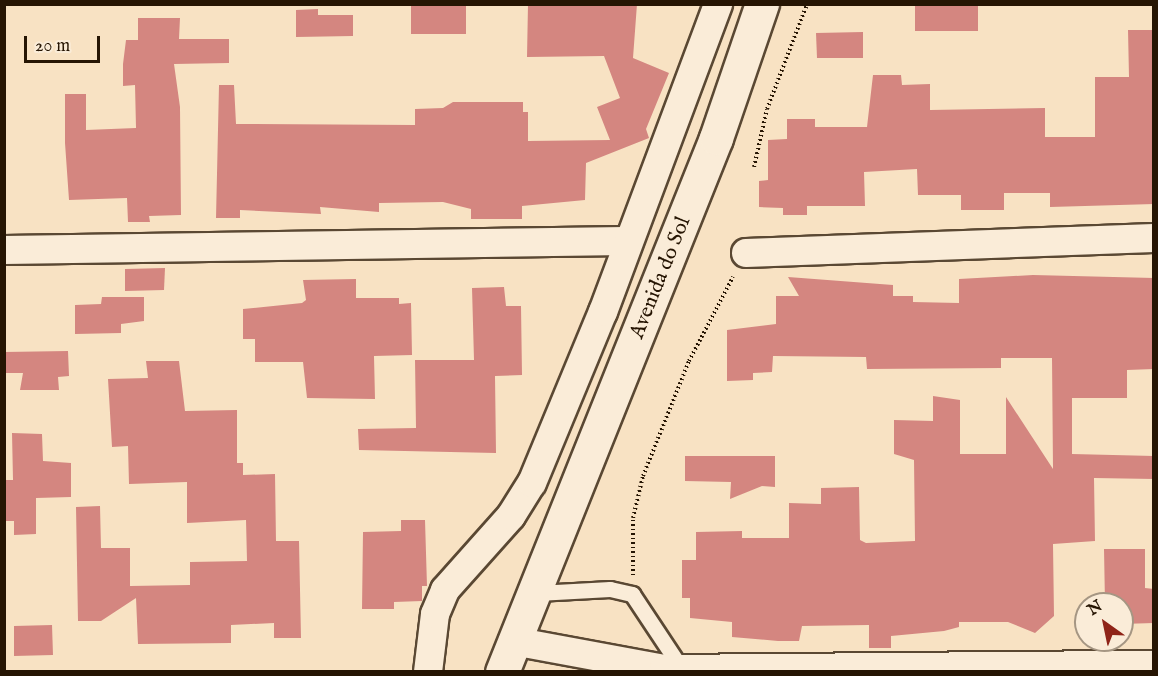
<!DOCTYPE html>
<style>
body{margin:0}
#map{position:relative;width:1158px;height:676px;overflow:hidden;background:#f8e2c3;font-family:"IM FELL English",serif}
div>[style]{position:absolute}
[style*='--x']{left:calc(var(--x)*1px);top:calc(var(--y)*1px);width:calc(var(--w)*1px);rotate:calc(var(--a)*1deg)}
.building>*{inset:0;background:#d48680}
.path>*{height:4px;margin-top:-2px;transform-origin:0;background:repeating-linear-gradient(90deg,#261503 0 1.5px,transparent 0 4.5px)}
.roads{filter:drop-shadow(2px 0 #5a4833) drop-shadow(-2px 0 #5a4833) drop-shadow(0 2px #5a4833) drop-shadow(0 -2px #5a4833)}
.service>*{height:15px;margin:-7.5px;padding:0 7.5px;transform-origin:7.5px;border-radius:7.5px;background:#faecd8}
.minor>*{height:28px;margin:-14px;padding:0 14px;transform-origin:14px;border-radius:14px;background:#faecd8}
.tertiary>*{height:33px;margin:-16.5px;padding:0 16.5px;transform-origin:16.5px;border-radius:16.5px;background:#faecd8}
span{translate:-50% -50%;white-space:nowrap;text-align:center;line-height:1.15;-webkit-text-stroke:4.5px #faecd8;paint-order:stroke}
.street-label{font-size:21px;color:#261503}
.frame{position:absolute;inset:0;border:6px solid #261503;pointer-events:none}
.north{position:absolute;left:1074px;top:592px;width:60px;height:60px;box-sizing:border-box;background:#faecd8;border:2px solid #a59683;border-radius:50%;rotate:327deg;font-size:16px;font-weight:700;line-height:24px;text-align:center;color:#261503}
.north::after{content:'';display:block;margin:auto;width:21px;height:27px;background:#8f2418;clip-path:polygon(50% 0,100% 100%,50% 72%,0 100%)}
.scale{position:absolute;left:24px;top:36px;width:76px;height:27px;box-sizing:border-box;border:3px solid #261503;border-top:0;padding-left:8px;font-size:18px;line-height:21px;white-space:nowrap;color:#261503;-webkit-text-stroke:4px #faecd8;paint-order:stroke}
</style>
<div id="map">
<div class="building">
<i style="clip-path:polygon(411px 4px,466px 4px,466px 34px,411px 34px)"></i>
<i style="clip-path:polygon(528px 4px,637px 4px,633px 58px,669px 73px,646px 129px,649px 138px,586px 163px,585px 200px,522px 206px,522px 219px,471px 219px,471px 209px,443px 202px,379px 203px,379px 212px,320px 207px,321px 214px,240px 210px,240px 218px,216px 218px,219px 85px,234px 85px,236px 124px,415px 125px,415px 109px,443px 108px,453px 102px,523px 102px,523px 112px,528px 112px,528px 141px,610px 140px,597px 107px,620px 98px,604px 56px,527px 57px)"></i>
<i style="clip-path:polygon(915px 4px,978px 4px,978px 31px,915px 31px)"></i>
<i style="clip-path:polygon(318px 9px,318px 15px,353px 15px,353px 36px,296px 37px,296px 10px)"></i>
<i style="clip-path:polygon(138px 18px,180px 18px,179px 39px,229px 39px,229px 63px,174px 64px,180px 107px,181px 215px,149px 216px,150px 222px,128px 222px,127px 198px,69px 200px,65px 143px,65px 94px,86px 94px,86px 130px,136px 128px,135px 85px,123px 86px,123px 64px,126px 40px,138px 40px)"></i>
<i style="clip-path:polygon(1128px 30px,1154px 30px,1154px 204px,1050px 207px,1050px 193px,1004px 193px,1004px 210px,961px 210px,961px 195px,918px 195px,917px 169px,864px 172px,865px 206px,807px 206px,807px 215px,783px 215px,783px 208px,759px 207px,759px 181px,768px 180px,768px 140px,787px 139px,787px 119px,815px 119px,815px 127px,867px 127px,873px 75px,901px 75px,902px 85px,930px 84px,930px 110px,1045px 108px,1045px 137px,1095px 137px,1095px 77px,1129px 77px)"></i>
<i style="clip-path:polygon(863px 32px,863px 58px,817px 58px,816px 33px)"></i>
<i style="clip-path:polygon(165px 268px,164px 290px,125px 291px,125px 269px)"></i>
<i style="clip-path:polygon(1033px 275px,1154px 278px,1154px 369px,1127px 370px,1127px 398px,1072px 398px,1072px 454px,1154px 456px,1154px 479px,1094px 478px,1095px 541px,1053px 544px,1054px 616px,1035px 633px,1008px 622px,959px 622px,959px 627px,944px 631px,891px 636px,891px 648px,869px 648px,869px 625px,802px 626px,799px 641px,778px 641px,732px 637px,732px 622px,690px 618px,690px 598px,682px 598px,682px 560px,696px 560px,696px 532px,742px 531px,742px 538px,789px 538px,789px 503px,821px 504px,821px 488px,859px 487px,860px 540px,866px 543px,915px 541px,914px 460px,894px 454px,894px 420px,933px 421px,933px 396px,960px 400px,960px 454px,1006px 454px,1006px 397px,1053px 469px,1052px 358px,1001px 358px,1001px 368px,867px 369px,866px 357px,773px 356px,772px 372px,753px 373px,753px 380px,727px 381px,727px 330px,776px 324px,776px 296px,799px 296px,788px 277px,893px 285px,893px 296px,913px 296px,913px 302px,959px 303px,959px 279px)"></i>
<i style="clip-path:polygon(356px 279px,356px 298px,399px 298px,399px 304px,411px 303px,412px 355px,374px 356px,375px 399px,307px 398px,303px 362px,255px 362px,255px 339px,243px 339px,243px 309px,302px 303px,306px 300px,303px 280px)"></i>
<i style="clip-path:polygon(504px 287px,506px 306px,521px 306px,522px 375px,495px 376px,496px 453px,359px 450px,358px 429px,416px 428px,415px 360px,474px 360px,472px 288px)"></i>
<i style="clip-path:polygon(102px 297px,144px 297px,144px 321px,121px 324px,121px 333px,75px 334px,75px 305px,101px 304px)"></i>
<i style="clip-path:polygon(68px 351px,69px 376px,58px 377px,59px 390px,20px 390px,23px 373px,4px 373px,4px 352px)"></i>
<i style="clip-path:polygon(146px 361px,179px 361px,185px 411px,237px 410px,237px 463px,243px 463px,243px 475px,275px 474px,276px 541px,299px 541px,301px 638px,274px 638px,274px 623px,231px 625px,231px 643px,138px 644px,136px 598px,101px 621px,78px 621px,76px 507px,100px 506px,101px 548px,130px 548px,130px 586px,190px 585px,190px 562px,247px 561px,246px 520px,187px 523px,187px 482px,129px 484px,128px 446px,112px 447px,108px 379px,148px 378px)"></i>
<i style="clip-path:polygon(12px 433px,42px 434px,43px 461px,71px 463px,71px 497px,36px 498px,36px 534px,14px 535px,14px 521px,4px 521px,4px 480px,13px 480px)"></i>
<i style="clip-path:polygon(685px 456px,775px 456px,775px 487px,762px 486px,730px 499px,731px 482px,685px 481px)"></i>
<i style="clip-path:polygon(401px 520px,425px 520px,427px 586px,422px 586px,422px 601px,394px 602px,394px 609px,362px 609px,363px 532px,401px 531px)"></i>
<i style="clip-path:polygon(1104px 549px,1145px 549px,1145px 588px,1154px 589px,1154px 623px,1122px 624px,1122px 604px,1105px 604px)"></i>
<i style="clip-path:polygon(52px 625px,53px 655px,14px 656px,14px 626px)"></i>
</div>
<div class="path">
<i style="--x:754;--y:167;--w:59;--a:-77.4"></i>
<i style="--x:767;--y:109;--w:112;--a:-69.1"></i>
<i style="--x:633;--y:575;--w:57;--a:-90"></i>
<i style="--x:633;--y:518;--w:43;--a:-76.6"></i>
<i style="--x:643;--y:476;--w:124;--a:-68.2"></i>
<i style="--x:689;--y:361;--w:95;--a:-62.4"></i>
</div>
<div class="roads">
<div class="service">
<i style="--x:537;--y:593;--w:73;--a:-3.1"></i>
<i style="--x:610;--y:589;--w:23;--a:13"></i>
<i style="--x:632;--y:594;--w:89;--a:56.5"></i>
</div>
<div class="minor">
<i style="--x:4;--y:250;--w:622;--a:-0.83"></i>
<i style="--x:746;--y:253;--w:408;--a:-2.1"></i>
<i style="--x:513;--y:641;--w:154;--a:10.5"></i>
<i style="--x:664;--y:669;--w:490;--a:-0.5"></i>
<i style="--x:428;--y:672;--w:58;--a:-83.1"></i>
<i style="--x:435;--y:614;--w:26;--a:-67"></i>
<i style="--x:445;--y:590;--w:99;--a:-48.3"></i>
<i style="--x:511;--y:516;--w:39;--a:-58"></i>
<i style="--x:532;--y:483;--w:185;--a:-67.5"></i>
<i style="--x:603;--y:312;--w:329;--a:-69.5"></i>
</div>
<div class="tertiary">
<i style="--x:502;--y:672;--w:575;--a:-68.16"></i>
<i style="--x:716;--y:138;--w:142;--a:-71.1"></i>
</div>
</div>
<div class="street-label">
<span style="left:661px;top:278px;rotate:-68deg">Avenida do Sol</span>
</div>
<div class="frame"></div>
<div class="north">N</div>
<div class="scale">20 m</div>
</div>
